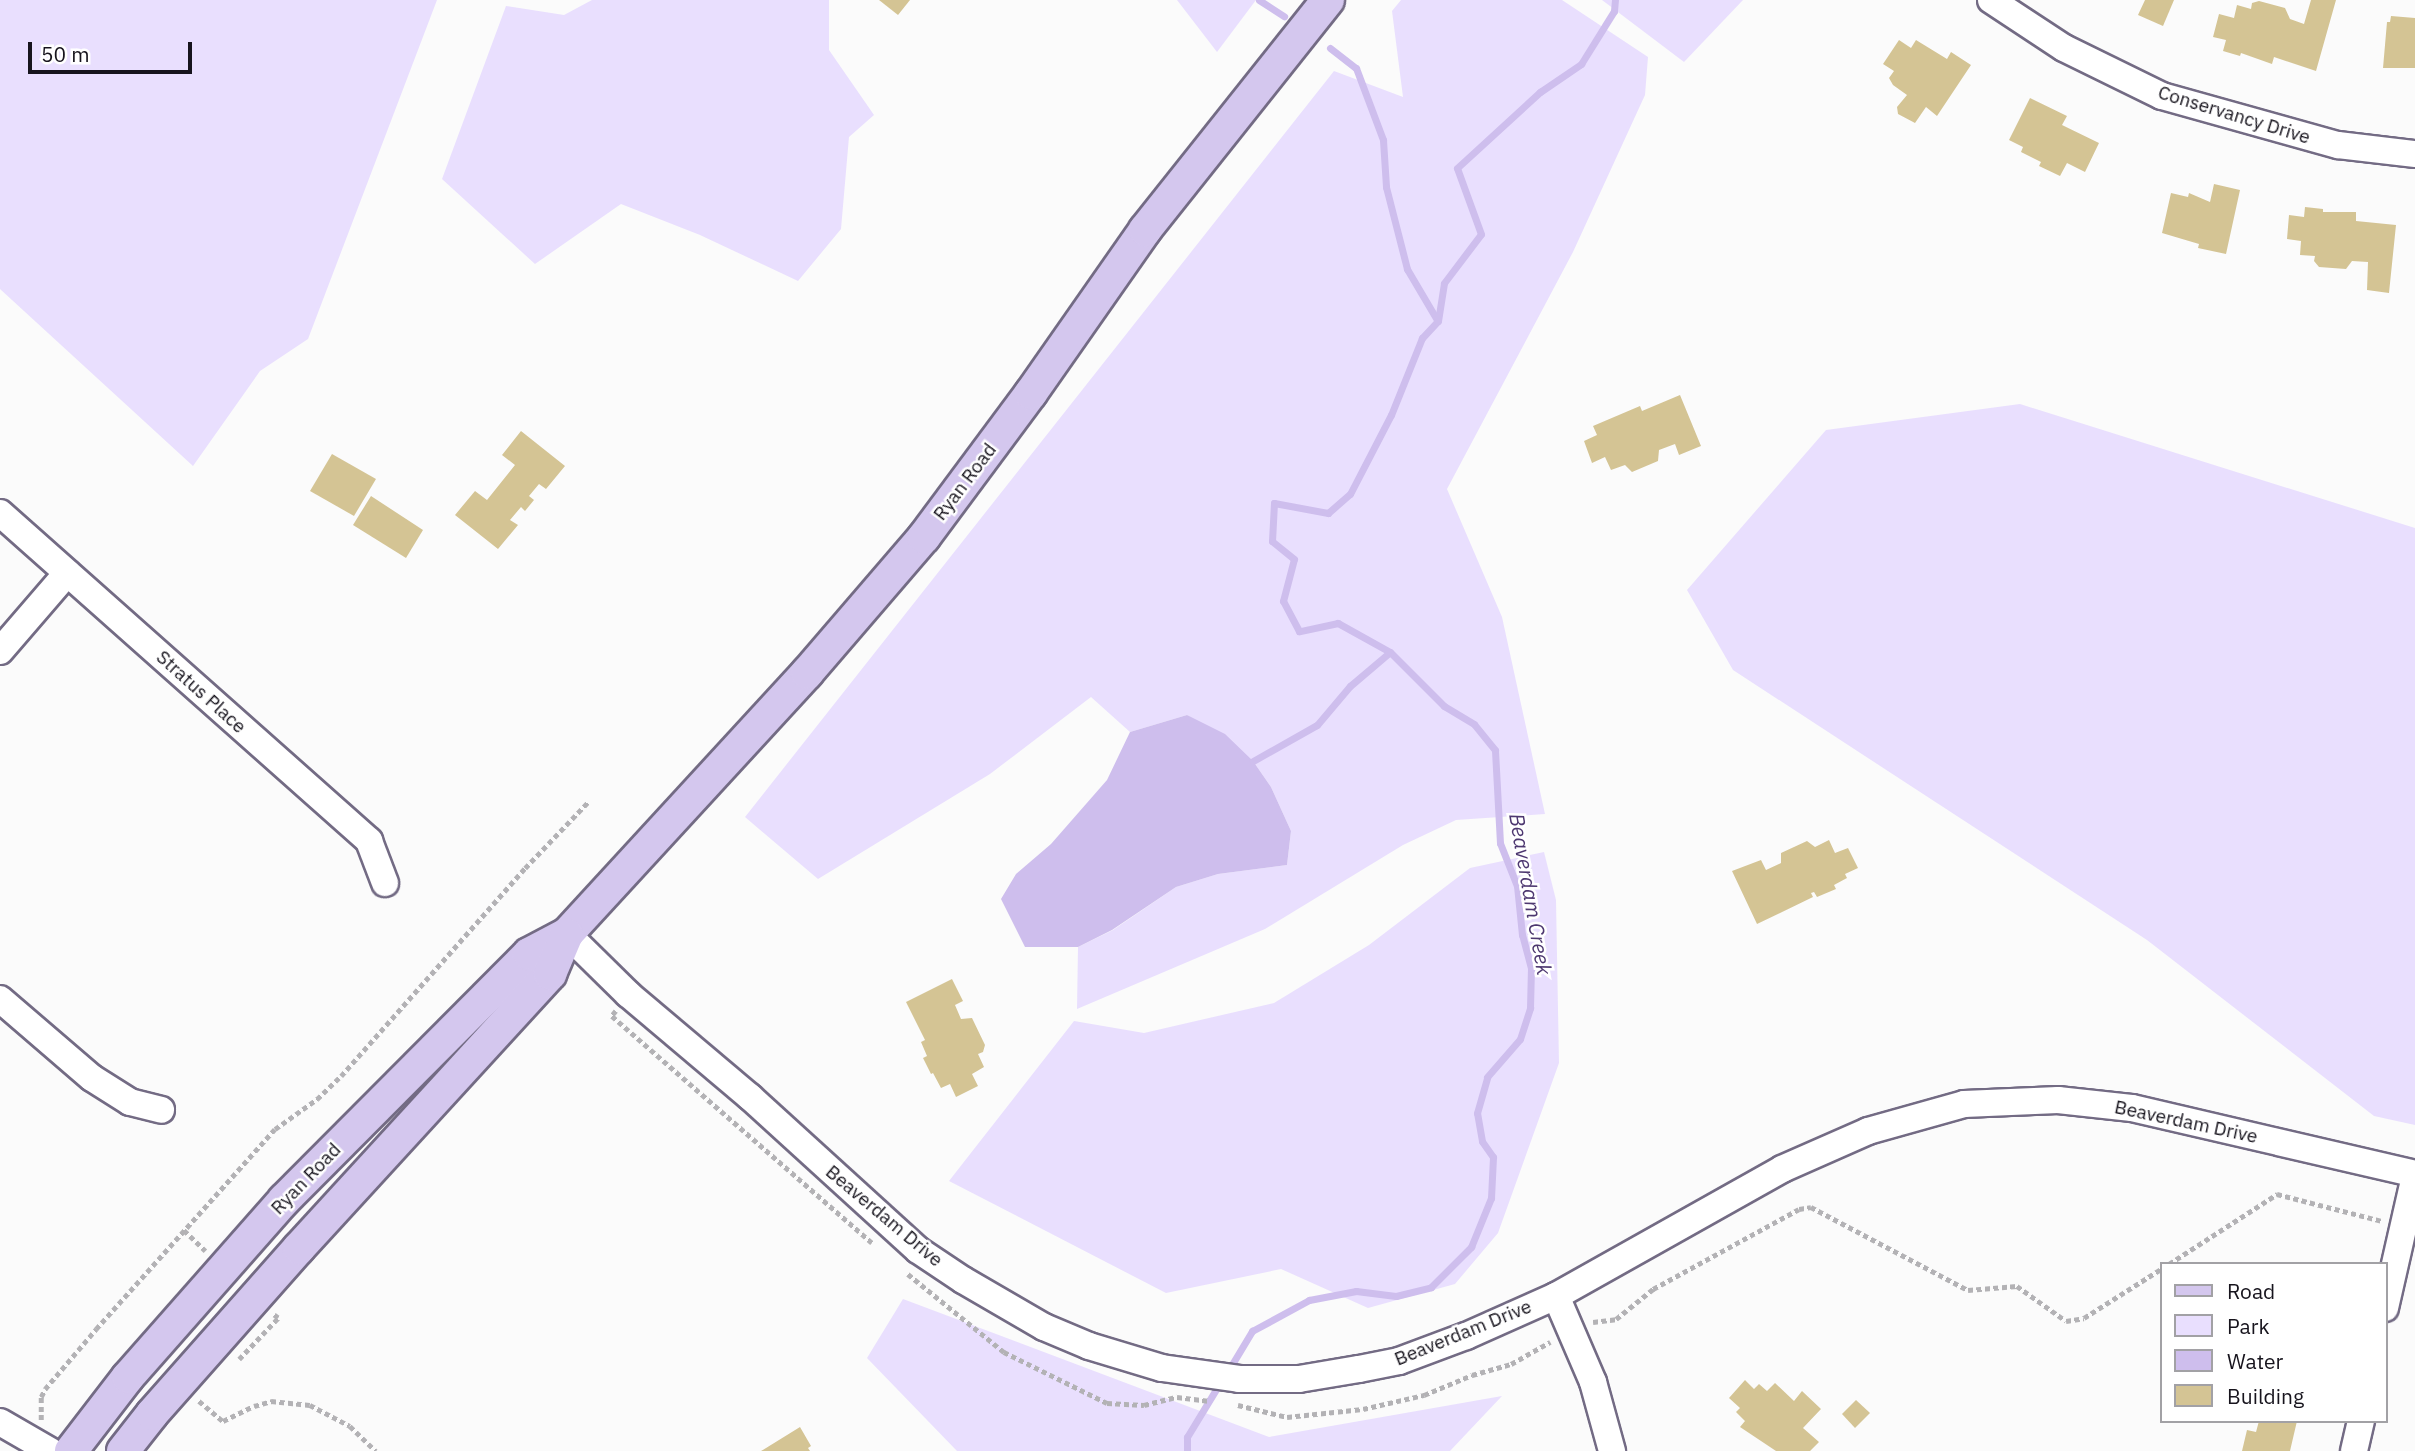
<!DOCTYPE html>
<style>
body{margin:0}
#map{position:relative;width:2415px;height:1451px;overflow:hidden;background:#fbfbfb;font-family:"IBM Plex Sans",sans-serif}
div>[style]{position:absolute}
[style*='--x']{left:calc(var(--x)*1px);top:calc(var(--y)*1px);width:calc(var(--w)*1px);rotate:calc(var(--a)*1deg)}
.green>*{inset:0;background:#e9dffe}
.water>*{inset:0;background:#cebeed}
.stream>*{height:7px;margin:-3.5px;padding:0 3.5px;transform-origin:3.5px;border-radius:3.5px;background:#cebeed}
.building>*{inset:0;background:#d4c494}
.path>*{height:4.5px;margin-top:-2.25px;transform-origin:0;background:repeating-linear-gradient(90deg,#b3b2b5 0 5px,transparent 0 8.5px)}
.roads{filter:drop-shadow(2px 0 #736b84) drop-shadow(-2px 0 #736b84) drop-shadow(0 2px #736b84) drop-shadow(0 -2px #736b84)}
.minor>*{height:26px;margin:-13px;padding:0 13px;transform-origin:13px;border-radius:13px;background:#fff}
.major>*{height:32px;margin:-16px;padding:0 16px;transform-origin:16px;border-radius:16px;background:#d4c7ee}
span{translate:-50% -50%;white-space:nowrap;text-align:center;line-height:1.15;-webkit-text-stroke:5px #fff;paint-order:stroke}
.street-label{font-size:19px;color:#17141d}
.water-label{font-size:21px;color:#4d3770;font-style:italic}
.legend{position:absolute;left:2160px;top:1262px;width:228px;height:161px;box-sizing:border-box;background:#fff;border:2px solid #a2a1a5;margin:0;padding:9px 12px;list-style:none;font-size:21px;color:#17141d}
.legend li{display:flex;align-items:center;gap:14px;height:35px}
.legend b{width:35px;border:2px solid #a2a1a5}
.scale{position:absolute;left:28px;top:42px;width:164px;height:32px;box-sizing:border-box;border:4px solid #17141d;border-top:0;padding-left:9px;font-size:21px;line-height:24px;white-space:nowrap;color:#17141d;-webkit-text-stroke:5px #fff;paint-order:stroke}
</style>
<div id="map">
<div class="green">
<i style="clip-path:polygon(0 0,437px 0,308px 339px,260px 371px,193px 466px,0 289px)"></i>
<i style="clip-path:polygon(592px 0,829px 0,829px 50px,874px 115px,849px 137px,841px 229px,798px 281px,700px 235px,621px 204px,535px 264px,442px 179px,506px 6px,564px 15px)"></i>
<i style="clip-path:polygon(1177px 0,1256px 0,1217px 52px)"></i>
<i style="clip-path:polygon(1401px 0,1562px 0,1648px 57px,1645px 95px,1573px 252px,1447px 489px,1502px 617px,1545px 814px,1456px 820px,1403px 845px,1265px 929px,1077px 1009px,1078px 947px,1113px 930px,1176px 887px,1218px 874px,1287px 865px,1291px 831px,1271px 787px,1253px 761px,1187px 715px,1130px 732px,1091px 697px,990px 774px,818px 879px,745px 817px,1334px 71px,1403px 97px,1392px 11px)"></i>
<i style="clip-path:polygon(1602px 0,1743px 0,1684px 62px)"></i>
<i style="clip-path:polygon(2020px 404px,2415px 528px,2415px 1125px,2374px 1116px,2147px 940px,1733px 670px,1687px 590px,1826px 430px)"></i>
<i style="clip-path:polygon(1544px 852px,1556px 900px,1559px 1063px,1498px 1233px,1455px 1284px,1368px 1308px,1281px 1269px,1166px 1293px,949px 1181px,1074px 1021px,1144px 1033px,1274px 1003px,1369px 945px,1470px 868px)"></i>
<i style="clip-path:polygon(903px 1299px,1269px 1437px,1502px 1396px,1450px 1451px,957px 1451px,867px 1358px)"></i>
</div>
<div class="water">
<i style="clip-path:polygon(1187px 715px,1225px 734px,1253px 761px,1271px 787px,1291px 831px,1287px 865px,1218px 874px,1176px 887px,1112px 930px,1078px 947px,1025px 947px,1001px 899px,1016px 874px,1051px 844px,1107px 780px,1130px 732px)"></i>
</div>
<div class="stream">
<i style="--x:1259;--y:0;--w:30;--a:33"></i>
<i style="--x:1330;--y:48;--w:33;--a:38"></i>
<i style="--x:1356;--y:68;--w:77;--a:69.4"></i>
<i style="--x:1383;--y:140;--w:47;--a:86.3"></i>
<i style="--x:1386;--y:187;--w:85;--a:75.6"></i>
<i style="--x:1407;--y:269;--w:59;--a:59.5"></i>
<i style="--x:1253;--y:761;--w:73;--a:-29.4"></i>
<i style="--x:1317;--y:725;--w:51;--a:-49.8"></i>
<i style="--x:1350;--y:686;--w:52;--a:-40.4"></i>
<i style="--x:1228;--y:1371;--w:47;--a:-59"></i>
<i style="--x:1252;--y:1331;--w:65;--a:-28.5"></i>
<i style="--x:1309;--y:1300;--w:48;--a:-10.8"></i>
<i style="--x:1356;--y:1291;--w:40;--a:7.1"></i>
<i style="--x:1396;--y:1296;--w:36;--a:-14"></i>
<i style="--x:1431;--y:1287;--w:57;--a:-45"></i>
<i style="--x:1471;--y:1247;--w:53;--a:-67.8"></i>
<i style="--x:1491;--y:1198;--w:41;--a:-87.2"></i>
<i style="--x:1493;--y:1157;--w:19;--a:-125"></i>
<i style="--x:1482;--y:1141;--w:28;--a:-100"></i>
<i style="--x:1477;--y:1113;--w:37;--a:-74"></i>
<i style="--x:1487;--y:1077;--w:50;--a:-49"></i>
<i style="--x:1520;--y:1039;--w:33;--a:-72"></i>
<i style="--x:1530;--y:1008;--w:40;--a:-88.6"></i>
<i style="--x:1531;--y:968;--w:34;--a:-105"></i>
<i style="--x:1522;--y:935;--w:49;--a:-95.8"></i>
<i style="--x:1517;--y:886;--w:46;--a:-111.6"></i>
<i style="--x:1500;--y:843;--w:93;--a:-93.1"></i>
<i style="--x:1495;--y:750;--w:33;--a:-129"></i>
<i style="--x:1474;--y:724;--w:35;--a:-149"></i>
<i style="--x:1444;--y:706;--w:76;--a:-135"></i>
<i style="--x:1390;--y:652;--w:60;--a:-150.9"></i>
<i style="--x:1338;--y:623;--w:40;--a:168"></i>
<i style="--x:1299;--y:631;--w:34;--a:-118"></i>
<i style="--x:1283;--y:601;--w:43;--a:-75.3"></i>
<i style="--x:1294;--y:559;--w:28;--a:-141"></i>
<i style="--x:1272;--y:541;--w:38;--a:-87"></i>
<i style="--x:1274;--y:503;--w:55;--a:10.5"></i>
<i style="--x:1328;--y:513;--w:29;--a:-41"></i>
<i style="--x:1350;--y:494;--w:89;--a:-62.6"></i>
<i style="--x:1391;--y:415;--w:83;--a:-68.1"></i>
<i style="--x:1422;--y:338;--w:23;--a:-47"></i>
<i style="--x:1438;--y:321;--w:38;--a:-81"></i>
<i style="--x:1444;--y:283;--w:61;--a:-52.9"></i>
<i style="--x:1481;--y:234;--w:70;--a:-110"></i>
<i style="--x:1457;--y:168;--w:113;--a:-42.5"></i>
<i style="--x:1540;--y:92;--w:50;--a:-34.3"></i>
<i style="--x:1581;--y:64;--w:62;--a:-58.1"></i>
<i style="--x:1614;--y:11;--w:11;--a:-85"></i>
<i style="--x:1187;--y:1451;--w:14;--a:-90"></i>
<i style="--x:1187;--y:1437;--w:66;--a:-58.7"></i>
</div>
<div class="building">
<i style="clip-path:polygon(879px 0,910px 0,898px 15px)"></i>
<i style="clip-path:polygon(2145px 0,2174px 0,2163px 26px,2138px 15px)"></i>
<i style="clip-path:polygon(2311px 0,2336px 0,2316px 71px,2274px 57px,2272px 64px,2241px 53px,2240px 56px,2223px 51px,2226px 40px,2213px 37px,2219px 14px,2234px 18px,2237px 5px,2251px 9px,2252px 3px,2259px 1px,2285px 8px,2290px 19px,2304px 24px)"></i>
<i style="clip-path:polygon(2391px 16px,2415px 18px,2415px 68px,2383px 68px,2387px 22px,2390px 22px)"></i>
<i style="clip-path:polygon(1899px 40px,1911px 48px,1916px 40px,1947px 59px,1951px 52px,1971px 65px,1937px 116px,1926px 107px,1915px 123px,1898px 114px,1897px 107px,1907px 95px,1893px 85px,1889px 78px,1894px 71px,1883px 64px)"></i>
<i style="clip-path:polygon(2030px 98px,2067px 116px,2062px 125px,2099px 143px,2085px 172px,2067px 163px,2060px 176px,2039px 166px,2041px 162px,2021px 152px,2023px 147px,2009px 140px)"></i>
<i style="clip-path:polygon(2214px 184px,2240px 190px,2226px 254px,2198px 248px,2199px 244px,2162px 233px,2171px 193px,2188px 197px,2189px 193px,2210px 202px)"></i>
<i style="clip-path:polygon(2305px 207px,2323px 209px,2323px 212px,2356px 212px,2356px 221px,2396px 225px,2389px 293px,2367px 290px,2368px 262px,2352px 261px,2346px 269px,2319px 267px,2314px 261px,2315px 256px,2300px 255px,2301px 241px,2287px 239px,2289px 215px,2304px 217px)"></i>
<i style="clip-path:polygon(1680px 395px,1701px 446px,1679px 455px,1675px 444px,1659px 450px,1658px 461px,1632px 472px,1625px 465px,1611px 470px,1605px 457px,1592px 463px,1584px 441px,1597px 435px,1593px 426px,1640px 406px,1642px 411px)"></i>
<i style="clip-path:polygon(521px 431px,565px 466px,546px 489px,539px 484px,529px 496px,534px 500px,525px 511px,521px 507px,510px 520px,518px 525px,498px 549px,455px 515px,475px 491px,487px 500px,515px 465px,502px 455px)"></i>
<i style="clip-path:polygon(332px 454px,376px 479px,354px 516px,310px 491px)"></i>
<i style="clip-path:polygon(371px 496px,423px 530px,406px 558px,353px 525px)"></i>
<i style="clip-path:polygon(1829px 840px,1835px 853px,1848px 848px,1858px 868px,1845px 874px,1847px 878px,1834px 885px,1836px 889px,1817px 897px,1814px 892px,1811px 893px,1813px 897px,1757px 924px,1732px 871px,1761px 860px,1766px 870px,1781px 863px,1781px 853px,1807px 841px,1815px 847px)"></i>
<i style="clip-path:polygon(952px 979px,963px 1001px,955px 1005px,961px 1019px,972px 1018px,985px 1045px,983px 1052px,978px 1054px,984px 1067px,972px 1074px,978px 1086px,956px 1097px,950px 1084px,941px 1088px,933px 1073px,931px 1074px,923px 1058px,927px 1056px,921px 1042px,925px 1040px,906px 1002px)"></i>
<i style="clip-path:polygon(1745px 1380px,1754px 1389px,1759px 1384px,1767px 1391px,1775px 1383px,1794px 1401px,1802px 1391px,1821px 1409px,1803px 1428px,1819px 1442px,1810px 1451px,1776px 1451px,1740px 1427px,1745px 1421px,1736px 1412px,1740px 1408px,1729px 1398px)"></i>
<i style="clip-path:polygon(1856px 1400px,1870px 1413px,1855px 1428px,1842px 1414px)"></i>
<i style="clip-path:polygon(2259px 1421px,2297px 1421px,2290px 1451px,2242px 1451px,2247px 1430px,2256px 1432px)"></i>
<i style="clip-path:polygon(800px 1427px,811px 1446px,808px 1448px,810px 1451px,761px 1451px)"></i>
</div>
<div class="path">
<i style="--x:616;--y:1011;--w:6;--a:129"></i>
<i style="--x:612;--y:1016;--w:345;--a:41.1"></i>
<i style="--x:184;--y:1230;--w:30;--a:44"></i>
<i style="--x:2169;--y:1264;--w:129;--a:-32.9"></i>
<i style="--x:2277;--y:1194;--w:108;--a:14.4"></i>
<i style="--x:908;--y:1274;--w:124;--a:39.1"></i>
<i style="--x:1004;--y:1352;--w:115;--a:26.3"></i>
<i style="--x:1107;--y:1403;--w:37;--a:3"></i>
<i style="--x:1144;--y:1405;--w:34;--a:-14"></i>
<i style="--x:1177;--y:1397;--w:31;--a:7"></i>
<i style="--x:1593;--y:1322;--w:23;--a:-7"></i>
<i style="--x:1616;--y:1319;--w:48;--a:-39"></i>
<i style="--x:1653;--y:1289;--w:166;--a:-28.7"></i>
<i style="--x:1799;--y:1209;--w:12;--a:-9"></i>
<i style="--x:1811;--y:1207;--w:178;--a:27.9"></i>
<i style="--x:1968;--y:1290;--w:49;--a:-4.7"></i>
<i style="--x:2017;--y:1286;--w:60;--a:35.5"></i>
<i style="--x:2066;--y:1321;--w:18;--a:-9"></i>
<i style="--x:2084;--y:1318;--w:91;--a:-32.5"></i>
<i style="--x:239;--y:1359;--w:57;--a:-46.4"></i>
<i style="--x:278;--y:1318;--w:5;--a:-143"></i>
<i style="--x:199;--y:1401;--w:31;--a:40"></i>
<i style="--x:223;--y:1421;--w:34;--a:-26"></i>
<i style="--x:254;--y:1406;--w:18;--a:-16"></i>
<i style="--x:271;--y:1401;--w:39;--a:6"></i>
<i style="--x:310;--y:1405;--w:45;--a:27.7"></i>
<i style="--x:350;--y:1426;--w:36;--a:44"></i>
<i style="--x:1238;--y:1405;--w:50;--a:13.8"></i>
<i style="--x:1287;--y:1417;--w:76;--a:-6"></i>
<i style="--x:1363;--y:1409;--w:63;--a:-12.9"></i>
<i style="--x:1424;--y:1395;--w:52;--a:-22.6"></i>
<i style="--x:1472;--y:1375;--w:41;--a:-15.8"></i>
<i style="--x:1511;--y:1364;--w:45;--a:-29.4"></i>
<i style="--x:41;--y:1420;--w:23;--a:-90"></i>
<i style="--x:41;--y:1397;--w:9;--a:-63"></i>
<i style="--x:45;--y:1389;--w:79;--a:-49.6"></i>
<i style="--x:96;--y:1329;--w:268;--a:-48.2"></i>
<i style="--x:275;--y:1129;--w:52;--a:-35.5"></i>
<i style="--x:317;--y:1099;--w:33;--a:-44"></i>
<i style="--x:341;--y:1076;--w:278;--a:-48.5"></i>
<i style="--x:525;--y:868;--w:91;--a:-46.3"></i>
</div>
<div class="roads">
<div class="minor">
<i style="--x:1991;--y:0;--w:87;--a:33.3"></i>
<i style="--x:2064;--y:48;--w:109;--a:26.1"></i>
<i style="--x:2162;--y:96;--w:183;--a:15.6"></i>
<i style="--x:2338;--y:145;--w:78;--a:6.7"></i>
<i style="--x:0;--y:513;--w:494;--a:41.6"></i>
<i style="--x:369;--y:841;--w:45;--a:69.1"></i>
<i style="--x:0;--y:651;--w:103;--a:-49.3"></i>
<i style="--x:567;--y:934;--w:86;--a:44.5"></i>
<i style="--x:628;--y:994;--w:160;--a:40.2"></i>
<i style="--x:750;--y:1097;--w:227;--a:42.3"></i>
<i style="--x:918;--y:1250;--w:54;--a:33.7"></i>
<i style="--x:963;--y:1280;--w:94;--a:30.1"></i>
<i style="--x:1044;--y:1327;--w:49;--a:22.9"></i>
<i style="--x:1089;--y:1346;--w:76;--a:16.8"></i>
<i style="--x:1162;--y:1368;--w:78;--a:8.1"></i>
<i style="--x:1239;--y:1379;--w:60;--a:0"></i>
<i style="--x:1299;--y:1379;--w:61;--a:-9.5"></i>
<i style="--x:1359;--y:1369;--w:41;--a:-11.3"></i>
<i style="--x:1399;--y:1361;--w:72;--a:-20.5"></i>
<i style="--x:1466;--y:1336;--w:98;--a:-24"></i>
<i style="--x:1556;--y:1296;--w:259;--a:-29.3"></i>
<i style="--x:1782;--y:1169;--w:94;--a:-23.8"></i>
<i style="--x:1868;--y:1131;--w:100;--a:-15.7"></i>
<i style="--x:1964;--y:1104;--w:94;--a:-2.4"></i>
<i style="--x:2058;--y:1100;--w:74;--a:6.2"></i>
<i style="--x:2132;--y:1108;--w:291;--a:13.1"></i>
<i style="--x:0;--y:999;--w:121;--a:40.7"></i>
<i style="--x:92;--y:1078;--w:45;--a:32.3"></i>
<i style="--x:130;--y:1102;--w:32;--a:14"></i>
<i style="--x:1556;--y:1296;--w:94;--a:66.7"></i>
<i style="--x:1593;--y:1382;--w:72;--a:74.6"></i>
<i style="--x:2385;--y:1308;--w:135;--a:-77.2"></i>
<i style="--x:0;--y:1422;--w:58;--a:30.1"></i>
<i style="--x:2354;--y:1451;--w:31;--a:-77"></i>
</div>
<div class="major">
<i style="--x:71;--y:1451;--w:93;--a:-52.4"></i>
<i style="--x:128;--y:1377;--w:236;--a:-48.6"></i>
<i style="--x:284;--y:1200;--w:347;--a:-45.1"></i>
<i style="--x:529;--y:954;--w:43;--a:-27.8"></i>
<i style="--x:567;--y:934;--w:355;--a:-47.4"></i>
<i style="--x:807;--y:673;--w:179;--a:-49.3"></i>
<i style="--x:924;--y:537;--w:179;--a:-53.4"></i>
<i style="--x:1031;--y:393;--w:199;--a:-55"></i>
<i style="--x:1145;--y:230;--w:294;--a:-51.5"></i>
<i style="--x:123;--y:1451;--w:47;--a:-51.9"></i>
<i style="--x:152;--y:1414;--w:222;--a:-48.5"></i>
<i style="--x:299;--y:1248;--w:372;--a:-47.5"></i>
<i style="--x:550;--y:974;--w:43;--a:-67"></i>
</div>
</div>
<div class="street-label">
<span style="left:2234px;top:115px;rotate:17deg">Conservancy Drive</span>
<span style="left:965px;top:482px;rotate:-53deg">Ryan Road</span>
<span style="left:201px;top:692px;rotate:42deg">Stratus Place</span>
<span style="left:2186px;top:1122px;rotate:12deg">Beaverdam Drive</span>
<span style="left:306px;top:1179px;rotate:-46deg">Ryan Road</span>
<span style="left:884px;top:1216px;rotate:40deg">Beaverdam Drive</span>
<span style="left:1463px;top:1333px;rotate:-22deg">Beaverdam Drive</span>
</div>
<div class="water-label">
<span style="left:1531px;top:894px;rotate:80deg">Beaverdam Creek</span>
</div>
<ul class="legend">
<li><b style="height:9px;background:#d4c7ee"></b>Road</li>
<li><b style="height:19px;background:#e9dffe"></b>Park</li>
<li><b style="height:19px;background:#cebeed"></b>Water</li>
<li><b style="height:19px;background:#d4c494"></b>Building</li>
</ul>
<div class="scale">50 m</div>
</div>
